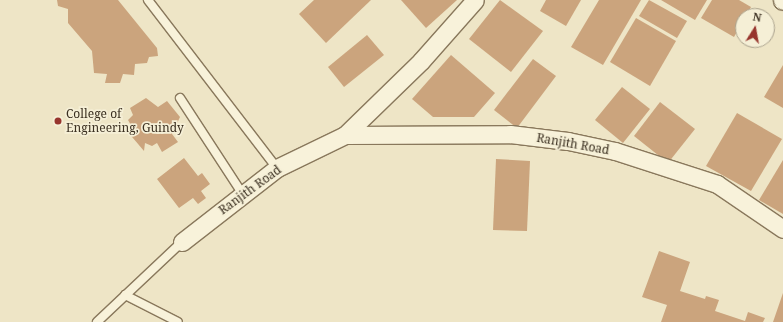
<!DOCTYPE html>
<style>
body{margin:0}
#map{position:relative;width:783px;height:322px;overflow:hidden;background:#eee5c6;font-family:"Noto Serif",serif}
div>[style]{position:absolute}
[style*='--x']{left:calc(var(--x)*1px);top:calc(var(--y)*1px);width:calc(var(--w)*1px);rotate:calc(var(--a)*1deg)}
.building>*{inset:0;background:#cba47d}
.roads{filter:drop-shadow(1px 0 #89785c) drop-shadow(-1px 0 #89785c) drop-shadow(0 1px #89785c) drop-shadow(0 -1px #89785c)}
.lane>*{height:8px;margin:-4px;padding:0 4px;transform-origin:4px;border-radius:4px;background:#f8f2da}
.street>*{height:17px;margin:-8.5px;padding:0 8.5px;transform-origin:8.5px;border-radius:8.5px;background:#f8f2da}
.dots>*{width:11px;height:11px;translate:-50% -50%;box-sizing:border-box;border:2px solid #f5efd6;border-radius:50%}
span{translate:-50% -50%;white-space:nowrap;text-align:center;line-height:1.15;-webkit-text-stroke:3.5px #f5efd6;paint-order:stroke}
.poi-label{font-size:12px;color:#3a2f20}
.left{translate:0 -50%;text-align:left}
.street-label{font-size:12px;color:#3a2f20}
.north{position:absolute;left:735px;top:8px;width:40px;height:40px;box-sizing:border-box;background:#f5efd6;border:1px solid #aaa28d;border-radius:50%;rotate:11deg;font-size:11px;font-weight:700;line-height:16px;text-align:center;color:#3a2f20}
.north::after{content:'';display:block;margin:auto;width:14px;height:18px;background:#97352d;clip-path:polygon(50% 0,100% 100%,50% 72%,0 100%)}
</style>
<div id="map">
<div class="building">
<i style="clip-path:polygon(57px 0,118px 0,157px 48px,158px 56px,149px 57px,147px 63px,135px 64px,134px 75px,123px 74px,120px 83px,105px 83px,107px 74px,94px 73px,92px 51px,68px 23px,68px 9px,58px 6px)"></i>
<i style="clip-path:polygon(314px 0,371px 0,326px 43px,299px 14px)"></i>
<i style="clip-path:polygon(401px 0,457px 0,426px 28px)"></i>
<i style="clip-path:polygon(500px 0,543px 31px,511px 72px,469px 39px)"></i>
<i style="clip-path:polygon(546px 0,581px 0,566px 26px,540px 11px)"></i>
<i style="clip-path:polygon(599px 0,641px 0,603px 65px,571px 47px)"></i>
<i style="clip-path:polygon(649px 0,687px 21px,677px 38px,639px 16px)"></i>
<i style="clip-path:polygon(661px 0,707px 0,695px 20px)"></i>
<i style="clip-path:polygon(712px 0,739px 0,751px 7px,734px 37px,701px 18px)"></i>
<i style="clip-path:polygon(636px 18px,676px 41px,650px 86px,610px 62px)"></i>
<i style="clip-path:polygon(367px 35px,384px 55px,344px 87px,328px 67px)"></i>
<i style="clip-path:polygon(451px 55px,495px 93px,474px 117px,433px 117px,412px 99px)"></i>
<i style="clip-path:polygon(533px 59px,556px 76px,517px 128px,494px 110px)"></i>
<i style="clip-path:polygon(783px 65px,783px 108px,764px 97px)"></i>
<i style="clip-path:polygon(622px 87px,650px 109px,623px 143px,595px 120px)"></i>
<i style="clip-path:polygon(146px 98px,158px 107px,167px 101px,180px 117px,172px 134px,178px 142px,162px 152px,157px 143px,152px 146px,145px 143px,144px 151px,127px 131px,132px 127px,128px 120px,133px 115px,130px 108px)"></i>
<i style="clip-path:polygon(660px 102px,695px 129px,668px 163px,634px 136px)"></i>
<i style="clip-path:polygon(737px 113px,782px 139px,751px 191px,706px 166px)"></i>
<i style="clip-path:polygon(184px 158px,198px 176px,202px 173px,210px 184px,201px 191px,206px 198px,198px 204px,193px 198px,179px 208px,157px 179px)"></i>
<i style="clip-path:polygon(496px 159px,530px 161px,527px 231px,493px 230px)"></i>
<i style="clip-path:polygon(783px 160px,783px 214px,759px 200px)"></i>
<i style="clip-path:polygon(659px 251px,690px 262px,680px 291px,705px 299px,706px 296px,719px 300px,715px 311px,745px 321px,748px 312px,765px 318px,763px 322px,661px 322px,667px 305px,642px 297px)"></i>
<i style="clip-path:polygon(783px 293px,783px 322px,773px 322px)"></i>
</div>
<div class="roads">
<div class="lane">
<i style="--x:148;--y:0;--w:212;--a:52.5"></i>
<i style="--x:180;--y:98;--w:113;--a:56.9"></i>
<i style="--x:125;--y:295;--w:59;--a:27"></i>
<i style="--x:97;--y:322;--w:117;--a:-43.3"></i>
</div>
<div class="street">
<i style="--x:782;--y:0;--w:1;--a:45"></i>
<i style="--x:345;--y:135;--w:165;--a:-0.3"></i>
<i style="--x:510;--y:134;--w:58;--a:6.9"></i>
<i style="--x:568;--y:141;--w:48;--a:12"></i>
<i style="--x:615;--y:151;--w:107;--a:17.9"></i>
<i style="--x:717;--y:184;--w:80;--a:34.3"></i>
<i style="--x:182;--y:242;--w:120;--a:-37.9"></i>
<i style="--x:277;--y:168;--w:76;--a:-25.9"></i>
<i style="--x:345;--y:135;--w:106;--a:-44.2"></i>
<i style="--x:421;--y:61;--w:81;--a:-48.5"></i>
</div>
</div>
<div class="dots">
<i style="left:58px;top:121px;background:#97352d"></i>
</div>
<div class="poi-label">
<span class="left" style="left:66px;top:121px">College of<br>Engineering, Guindy</span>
</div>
<div class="street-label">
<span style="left:573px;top:144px;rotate:10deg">Ranjith Road</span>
<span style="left:250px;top:190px;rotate:-36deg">Ranjith Road</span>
</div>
<div class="north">N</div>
</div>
